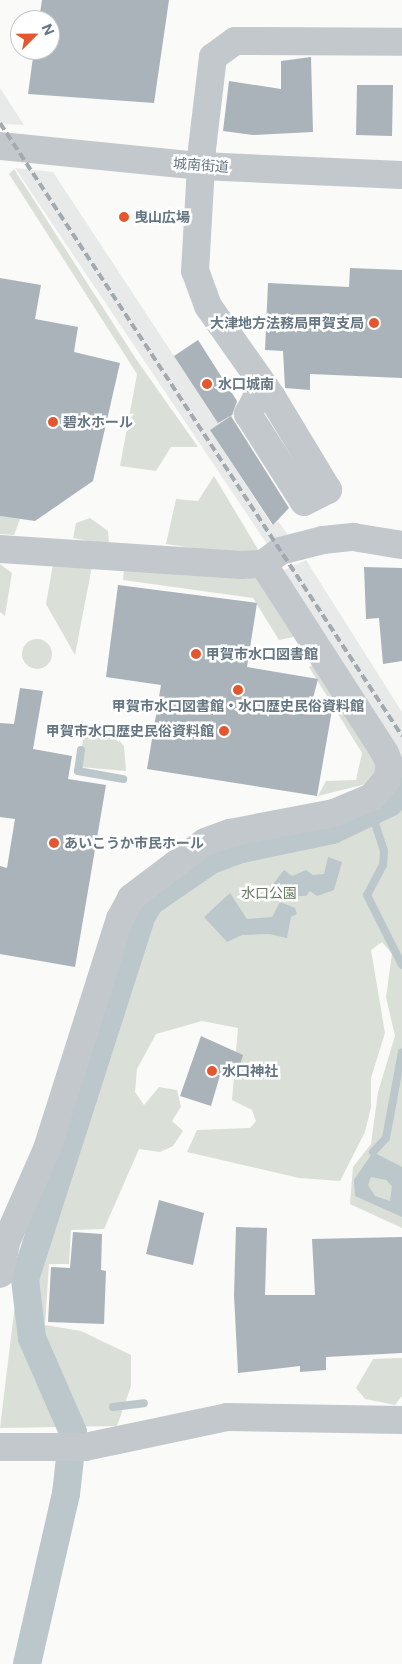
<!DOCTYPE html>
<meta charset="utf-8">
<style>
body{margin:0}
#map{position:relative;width:402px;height:1664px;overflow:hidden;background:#fafaf8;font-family:"Public Sans","Noto Sans JP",sans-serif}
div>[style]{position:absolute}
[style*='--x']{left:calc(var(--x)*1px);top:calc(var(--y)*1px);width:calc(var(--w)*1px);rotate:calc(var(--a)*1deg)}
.built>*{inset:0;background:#e8e9e9}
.green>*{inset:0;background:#dadfd7}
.round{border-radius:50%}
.water>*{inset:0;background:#bbc7cb}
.stream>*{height:8px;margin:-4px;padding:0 4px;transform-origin:4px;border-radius:4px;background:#bbc7cb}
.canal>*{height:28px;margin:-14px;padding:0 14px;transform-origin:14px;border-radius:14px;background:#bbc7cb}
.building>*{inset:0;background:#aab3b9}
.minor>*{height:28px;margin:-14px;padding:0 14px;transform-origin:14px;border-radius:14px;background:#c3c8cc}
.tertiary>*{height:28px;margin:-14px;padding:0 14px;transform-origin:14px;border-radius:14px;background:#c3c8cc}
.rail>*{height:4px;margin-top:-2px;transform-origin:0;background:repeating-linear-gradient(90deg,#a2aab0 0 8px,transparent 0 12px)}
.dots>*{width:14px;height:14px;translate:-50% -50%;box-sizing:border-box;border:2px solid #fff;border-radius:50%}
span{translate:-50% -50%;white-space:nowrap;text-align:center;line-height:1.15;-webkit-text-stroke:5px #fff;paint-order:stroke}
.street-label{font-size:14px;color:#657683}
.poi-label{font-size:14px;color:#657683;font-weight:700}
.left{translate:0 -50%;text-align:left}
.right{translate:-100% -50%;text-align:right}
.park-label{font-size:14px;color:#687a64}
.north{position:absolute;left:10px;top:10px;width:50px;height:50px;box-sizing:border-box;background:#fff;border:1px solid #c1c8cd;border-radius:50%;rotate:67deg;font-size:14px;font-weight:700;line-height:20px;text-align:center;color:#657683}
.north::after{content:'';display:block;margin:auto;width:18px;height:22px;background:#e4572e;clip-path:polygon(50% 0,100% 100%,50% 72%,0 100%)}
</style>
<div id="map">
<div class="built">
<i style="clip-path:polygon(0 88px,24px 125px,0 124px)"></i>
<i style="clip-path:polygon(15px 168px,53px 172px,174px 356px,220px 375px,242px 409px,210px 430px,272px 525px,278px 521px,293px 542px,271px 550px)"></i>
<i style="clip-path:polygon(306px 560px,402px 712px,402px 757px,282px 571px)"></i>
</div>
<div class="green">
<i style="clip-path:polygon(14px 169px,136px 359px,198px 447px,171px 447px,156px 471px,120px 466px,137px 374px,9px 174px)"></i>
<i style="clip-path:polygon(214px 476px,259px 551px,234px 554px,166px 544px,176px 499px,198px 501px)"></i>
<i style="clip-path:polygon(0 516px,20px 519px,14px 535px,0 534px)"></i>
<i style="clip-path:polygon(90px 518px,108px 531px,109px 545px,73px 538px,76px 523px)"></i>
<i style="clip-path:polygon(0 564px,12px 573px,5px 616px,0 612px)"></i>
<i style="clip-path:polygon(53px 564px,92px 566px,75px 655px,46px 604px)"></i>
<i style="clip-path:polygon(124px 570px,262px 578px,298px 636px,279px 640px,253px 598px,123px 580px)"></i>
<i class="round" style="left:22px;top:639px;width:30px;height:30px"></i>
<i style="clip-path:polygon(318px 662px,379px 760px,370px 783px,318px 796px,326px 781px,356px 780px,362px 753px,309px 667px)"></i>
<i style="clip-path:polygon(94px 724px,111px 731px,124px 746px,126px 771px,80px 767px,84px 727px)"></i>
<i style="clip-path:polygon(402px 789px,402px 1228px,350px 1204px,353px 1167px,371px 1144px,378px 1092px,395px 1036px,386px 997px,392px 954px,382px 942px,371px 950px,385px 1033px,371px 1078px,371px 1107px,365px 1132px,340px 1181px,299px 1178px,187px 1152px,197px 1130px,250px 1128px,256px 1121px,252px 1110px,232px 1100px,238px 1028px,202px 1021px,156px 1034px,137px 1069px,135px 1092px,144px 1105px,159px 1087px,177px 1090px,181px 1107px,172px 1121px,183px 1131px,173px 1146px,160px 1152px,139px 1149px,104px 1229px,71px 1230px,69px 1264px,49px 1264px,45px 1325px,81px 1331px,131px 1355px,131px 1386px,117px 1426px,0 1428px,17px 1288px,114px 966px,144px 899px,216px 851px,384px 803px)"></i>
<i style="clip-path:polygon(402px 1358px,402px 1396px,395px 1405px,365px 1399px,356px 1388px,373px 1359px)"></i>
</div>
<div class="water">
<i style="clip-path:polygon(328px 857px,342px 862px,334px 890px,317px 896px,310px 891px,306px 896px,293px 896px,273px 884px,284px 870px,292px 876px,306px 870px,313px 875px,324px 874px)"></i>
<i style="clip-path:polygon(230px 893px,247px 919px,272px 917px,280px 902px,295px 908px,297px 914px,291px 917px,287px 938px,269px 934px,242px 935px,227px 942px,204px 917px)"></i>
<i style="clip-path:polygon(evenodd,373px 1152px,402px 1167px,402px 1217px,355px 1196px,354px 1180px,373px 1152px,371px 1177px,386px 1180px,392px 1186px,390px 1201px,375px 1196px,368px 1185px,371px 1177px)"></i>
</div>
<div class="stream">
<i style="--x:81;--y:750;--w:21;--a:98"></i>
<i style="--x:78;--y:771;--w:46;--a:10.1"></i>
<i style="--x:371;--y:811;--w:42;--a:72"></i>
<i style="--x:384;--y:851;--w:14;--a:94"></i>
<i style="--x:383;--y:865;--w:34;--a:118"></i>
<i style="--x:367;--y:895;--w:78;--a:63.4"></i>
<i style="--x:373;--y:1152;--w:19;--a:-47"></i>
<i style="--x:386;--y:1138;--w:87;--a:-79.5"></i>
<i style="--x:113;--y:1407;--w:31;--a:-7"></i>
<i style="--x:64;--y:1408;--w:7;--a:-8"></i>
</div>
<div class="canal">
<i style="--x:27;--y:1664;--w:174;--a:-77.1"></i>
<i style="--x:66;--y:1494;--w:62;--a:-83.6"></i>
<i style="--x:73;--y:1432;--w:103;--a:-113.6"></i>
<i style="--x:32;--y:1338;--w:59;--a:-96.8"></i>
<i style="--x:25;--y:1279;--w:380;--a:-72.2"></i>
<i style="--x:141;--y:917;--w:17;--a:-59"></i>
<i style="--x:150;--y:902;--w:74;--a:-34.5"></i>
<i style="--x:211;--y:860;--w:33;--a:-20"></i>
<i style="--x:242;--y:849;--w:92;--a:-11.9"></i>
<i style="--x:332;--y:830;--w:63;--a:-25.3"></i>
<i style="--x:389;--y:803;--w:18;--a:-45"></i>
</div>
<div class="building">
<i style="clip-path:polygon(42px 0,169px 0,154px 103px,28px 94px,34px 50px,50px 50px,50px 20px,39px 20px)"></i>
<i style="clip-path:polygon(311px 57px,313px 132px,253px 135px,223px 131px,229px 81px,281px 89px,281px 61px)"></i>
<i style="clip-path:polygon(357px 85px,393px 85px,392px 136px,356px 135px)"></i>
<i style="clip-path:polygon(350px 268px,402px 270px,402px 378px,310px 374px,310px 390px,285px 388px,283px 351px,265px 350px,268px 283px,349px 287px)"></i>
<i style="clip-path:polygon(0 278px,41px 285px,35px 319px,78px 327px,74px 352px,120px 363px,93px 481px,35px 521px,0 516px)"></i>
<i style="clip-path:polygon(198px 340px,237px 401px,232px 415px,218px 423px,174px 356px)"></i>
<i style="clip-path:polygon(231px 416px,289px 508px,273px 525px,210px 430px)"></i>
<i style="clip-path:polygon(364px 567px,402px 568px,402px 661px,383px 664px,379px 618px,366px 619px)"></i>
<i style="clip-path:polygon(118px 585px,257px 603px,247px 667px,318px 679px,311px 706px,332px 710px,317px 796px,147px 769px,161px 685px,106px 677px)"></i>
<i style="clip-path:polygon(20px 688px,43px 691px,33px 749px,72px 756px,68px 779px,106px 785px,75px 967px,0 954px,0 866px,7px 868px,15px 819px,0 817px,0 723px,14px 724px)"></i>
<i style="clip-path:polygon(201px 1036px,243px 1055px,236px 1078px,221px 1072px,211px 1106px,180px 1096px)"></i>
<i style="clip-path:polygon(159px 1200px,204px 1213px,193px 1265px,146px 1254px)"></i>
<i style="clip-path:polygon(236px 1227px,267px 1228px,265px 1295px,315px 1295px,312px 1239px,402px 1237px,402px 1353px,326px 1357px,326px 1370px,300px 1372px,300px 1366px,238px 1373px,234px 1295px)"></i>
<i style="clip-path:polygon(73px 1232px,102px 1234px,101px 1270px,106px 1271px,104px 1324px,48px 1322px,51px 1267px,70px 1268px)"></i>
</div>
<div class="minor">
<i style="--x:263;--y:385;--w:33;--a:117"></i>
<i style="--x:248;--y:414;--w:104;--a:57.5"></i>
<i style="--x:304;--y:502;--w:27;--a:-27"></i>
<i style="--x:328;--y:490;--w:109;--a:-121.1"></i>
<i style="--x:272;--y:397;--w:111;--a:-125.1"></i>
<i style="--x:208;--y:306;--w:37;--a:-110"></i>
<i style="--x:195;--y:271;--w:122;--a:-86.7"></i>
<i style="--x:202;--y:149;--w:93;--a:-83.2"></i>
<i style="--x:213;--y:57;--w:27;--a:-36"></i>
<i style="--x:235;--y:41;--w:167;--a:0.3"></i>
<i style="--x:0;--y:549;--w:242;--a:3.8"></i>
<i style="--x:241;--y:565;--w:22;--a:-3"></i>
<i style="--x:263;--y:564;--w:21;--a:-37"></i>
<i style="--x:280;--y:551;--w:44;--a:-14.3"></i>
<i style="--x:323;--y:540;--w:30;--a:-6"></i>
<i style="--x:353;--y:537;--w:50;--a:9.3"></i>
<i style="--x:0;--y:1274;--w:33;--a:-79"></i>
<i style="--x:6;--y:1242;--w:102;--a:-66.2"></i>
<i style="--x:47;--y:1149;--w:241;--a:-72.4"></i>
<i style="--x:120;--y:919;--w:24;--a:-62"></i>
<i style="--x:131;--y:898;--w:93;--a:-37.1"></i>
<i style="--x:205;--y:842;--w:27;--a:-20"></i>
<i style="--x:230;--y:833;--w:106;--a:-10.9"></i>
<i style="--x:334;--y:813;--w:41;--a:-22.8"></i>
<i style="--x:372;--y:797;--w:23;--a:-50"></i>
<i style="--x:387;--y:779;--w:14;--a:-78"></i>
<i style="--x:390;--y:765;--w:13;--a:-113"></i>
<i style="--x:385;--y:753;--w:225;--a:-122.8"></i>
<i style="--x:0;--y:1447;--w:85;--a:0"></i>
<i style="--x:85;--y:1447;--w:145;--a:-11.9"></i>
<i style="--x:227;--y:1417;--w:175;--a:1"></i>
</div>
<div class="tertiary">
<i style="--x:0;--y:146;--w:202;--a:5.7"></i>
<i style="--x:201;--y:166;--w:201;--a:2.6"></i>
</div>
<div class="rail">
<i style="--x:0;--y:123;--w:733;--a:56.74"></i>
</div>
<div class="dots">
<i style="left:124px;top:217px;background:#e4572e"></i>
<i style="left:374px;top:323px;background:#e4572e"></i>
<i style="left:207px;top:384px;background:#e4572e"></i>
<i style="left:53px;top:422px;background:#e4572e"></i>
<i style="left:196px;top:654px;background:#e4572e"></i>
<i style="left:238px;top:690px;background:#e4572e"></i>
<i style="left:224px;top:731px;background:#e4572e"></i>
<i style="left:54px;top:843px;background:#e4572e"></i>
<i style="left:212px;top:1071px;background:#e4572e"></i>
</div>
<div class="street-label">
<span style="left:201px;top:165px;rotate:4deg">城南街道</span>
</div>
<div class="poi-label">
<span class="left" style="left:134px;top:217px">曳山広場</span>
<span class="right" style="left:364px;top:323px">大津地方法務局甲賀支局</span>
<span class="left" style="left:218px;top:384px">水口城南</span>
<span class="left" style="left:63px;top:422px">碧水ホール</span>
<span class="left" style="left:206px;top:654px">甲賀市水口図書館</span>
<span style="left:238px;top:706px">甲賀市水口図書館・水口歴史民俗資料館</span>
<span class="right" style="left:214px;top:731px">甲賀市水口歴史民俗資料館</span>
<span class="left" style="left:64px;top:843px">あいこうか市民ホール</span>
<span class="left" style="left:222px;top:1071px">水口神社</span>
</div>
<div class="park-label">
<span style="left:269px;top:893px">水口公園</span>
</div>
<div class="north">N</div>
</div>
